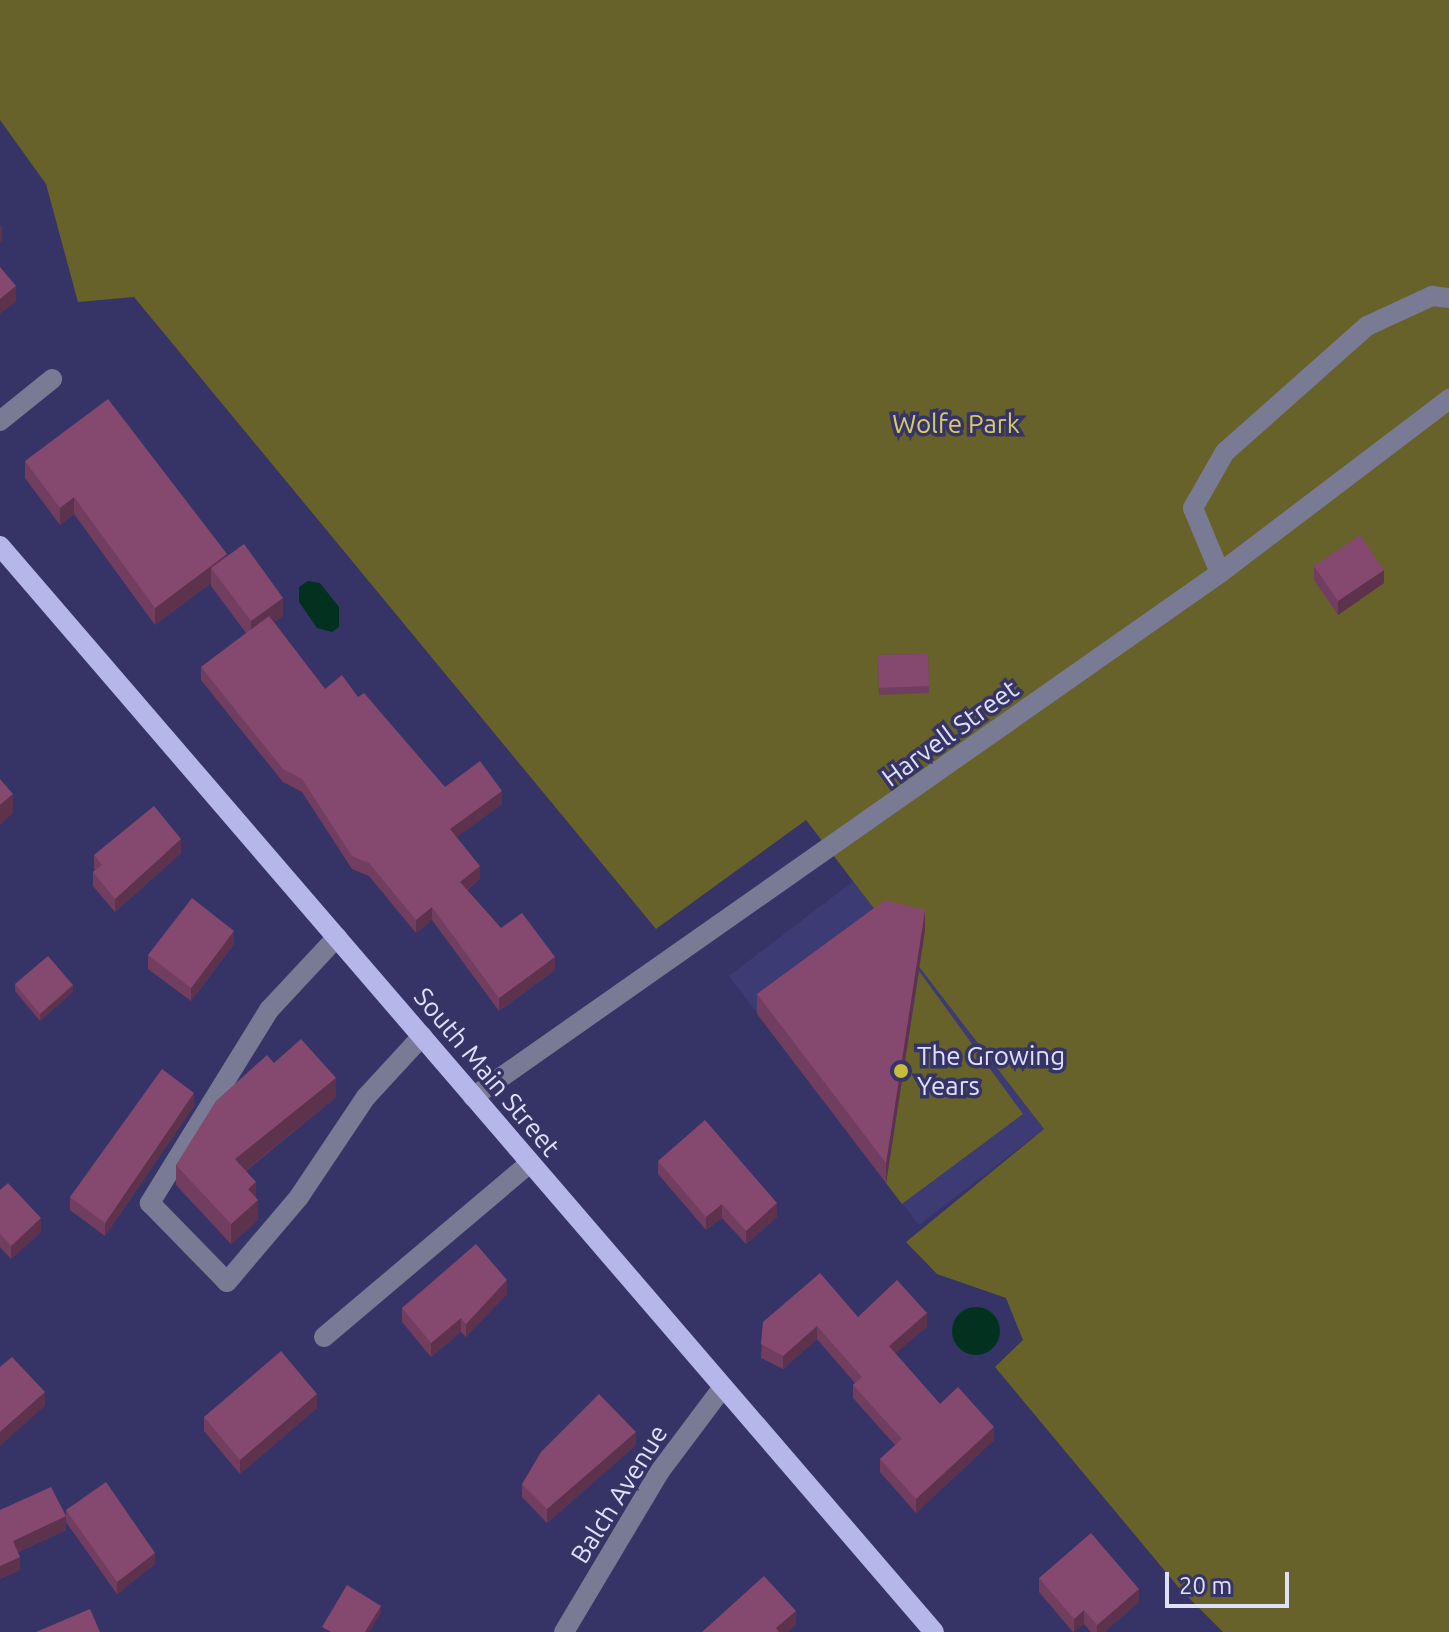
<!DOCTYPE html>
<style>
body{margin:0}
#map{position:relative;width:1449px;height:1632px;overflow:hidden;background:#363466;font-family:Ubuntu,sans-serif}
div>[style]{position:absolute}
[style*='--x']{left:calc(var(--x)*1px);top:calc(var(--y)*1px);width:calc(var(--w)*1px);rotate:calc(var(--a)*1deg)}
.built>*{inset:0;background:#3d3b74}
.green>*{inset:0;background:#67612a}
.water>*{inset:0;background:#033120}
.round{border-radius:50%}
.minor>*{height:20px;margin:-10px;padding:0 10px;transform-origin:10px;border-radius:10px;background:#797a94}
.major>*{height:20px;margin:-10px;padding:0 10px;transform-origin:10px;border-radius:10px;background:#b5b7eb}
.wall>*{inset:0;background:#723e5f}
.shaded-wall>*{inset:0;background:#5d324d}
.building>*{inset:0;background:#85486e}
.dots>*{width:22px;height:22px;translate:-50% -50%;box-sizing:border-box;border:4px solid #363466;border-radius:50%}
span{translate:-50% -50%;white-space:nowrap;text-align:center;line-height:1.15;-webkit-text-stroke:7px #363466;paint-order:stroke}
.park-label{font-size:26px;color:#d7cb64}
.street-label{font-size:26px;color:#dfe0fa}
.poi-label{font-size:26px;color:#dfe0fa}
.left{translate:0 -50%;text-align:left}
.scale{position:absolute;left:1165px;top:1572px;width:124px;height:36px;box-sizing:border-box;border:4px solid #dfe0fa;border-top:0;padding-left:10px;font-size:24px;line-height:28px;white-space:nowrap;color:#dfe0fa;-webkit-text-stroke:6px #363466;paint-order:stroke}
</style>
<div id="map">
<div class="built">
<i style="clip-path:polygon(855px 880px,1044px 1129px,919px 1225px,729px 976px)"></i>
</div>
<div class="green">
<i style="clip-path:polygon(0 0,1449px 0,1449px 1632px,1223px 1632px,1180px 1589px,995px 1367px,1023px 1340px,1006px 1298px,937px 1274px,906px 1242px,1044px 1129px,806px 820px,656px 929px,134px 297px,78px 302px,46px 184px,0 120px)"></i>
<i style="clip-path:polygon(919px 971px,1023px 1114px,902px 1204px,886px 1183px)"></i>
</div>
<div class="water">
<i style="clip-path:polygon(308px 581px,320px 583px,339px 607px,339px 627px,332px 632px,317px 628px,299px 602px,299px 587px)"></i>
<i class="round" style="left:952px;top:1307px;width:48px;height:48px"></i>
</div>
<div class="minor">
<i style="--x:0;--y:421;--w:67;--a:-38.9"></i>
<i style="--x:1220;--y:573;--w:70;--a:-112.6"></i>
<i style="--x:1193;--y:508;--w:64;--a:-60.3"></i>
<i style="--x:1225;--y:452;--w:190;--a:-41.6"></i>
<i style="--x:1367;--y:326;--w:72;--a:-24.8"></i>
<i style="--x:1432;--y:296;--w:17;--a:7"></i>
<i style="--x:337;--y:937;--w:100;--a:133"></i>
<i style="--x:269;--y:1010;--w:227;--a:121.7"></i>
<i style="--x:150;--y:1203;--w:110;--a:45.7"></i>
<i style="--x:227;--y:1282;--w:111;--a:-49.7"></i>
<i style="--x:299;--y:1197;--w:120;--a:-56.2"></i>
<i style="--x:366;--y:1097;--w:83;--a:-47.4"></i>
<i style="--x:473;--y:1097;--w:912;--a:-35.05"></i>
<i style="--x:1220;--y:573;--w:288;--a:-37.2"></i>
<i style="--x:324;--y:1337;--w:270;--a:-40.2"></i>
<i style="--x:564;--y:1632;--w:187;--a:-59.2"></i>
<i style="--x:660;--y:1471;--w:105;--a:-53.1"></i>
</div>
<div class="major">
<i style="--x:0;--y:546;--w:1432;--a:49.3"></i>
</div>
<div class="wall">
<i style="clip-path:polygon(25px 461px,227px 557px,283px 616px,274px 622px,325px 689px,358px 697px,445px 787px,502px 804px,456px 837px,480px 879px,467px 890px,501px 928px,555px 970px,499px 1011px,432px 920px,416px 933px,369px 876px,352px 869px,302px 792px,283px 782px,201px 680px,201px 667px,246px 633px,211px 586px,211px 583px,155px 625px,74px 514px,60px 525px,25px 478px)"></i>
<i style="clip-path:polygon(1314px 566px,1384px 583px,1338px 615px,1314px 580px)"></i>
<i style="clip-path:polygon(928px 654px,929px 693px,879px 695px,878px 655px)"></i>
<i style="clip-path:polygon(181px 853px,115px 912px,93px 886px,93px 872px,95px 870px,94px 868px,94px 855px)"></i>
<i style="clip-path:polygon(925px 930px,886px 1183px,757px 1014px,757px 994px)"></i>
<i style="clip-path:polygon(234px 944px,191px 1001px,148px 969px,148px 955px)"></i>
<i style="clip-path:polygon(15px 984px,73px 992px,40px 1021px,15px 991px)"></i>
<i style="clip-path:polygon(274px 1063px,336px 1097px,246px 1171px,256px 1198px,258px 1220px,231px 1244px,176px 1185px,176px 1165px)"></i>
<i style="clip-path:polygon(194px 1106px,105px 1236px,70px 1210px,70px 1197px)"></i>
<i style="clip-path:polygon(658px 1161px,777px 1217px,746px 1244px,722px 1218px,706px 1230px,658px 1174px)"></i>
<i style="clip-path:polygon(0 1190px,41px 1232px,11px 1259px,0 1247px)"></i>
<i style="clip-path:polygon(507px 1294px,466px 1337px,461px 1332px,431px 1357px,402px 1322px,402px 1308px)"></i>
<i style="clip-path:polygon(858px 1317px,927px 1327px,895px 1353px,940px 1404px,994px 1440px,916px 1513px,880px 1472px,880px 1459px,895px 1445px,853px 1398px,853px 1385px,855px 1383px,817px 1339px,783px 1369px,761px 1358px,763px 1322px)"></i>
<i style="clip-path:polygon(317px 1408px,240px 1474px,204px 1431px,204px 1417px)"></i>
<i style="clip-path:polygon(636px 1445px,547px 1523px,522px 1497px,522px 1484px)"></i>
<i style="clip-path:polygon(0 1510px,66px 1516px,66px 1510px,155px 1564px,117px 1594px,66px 1522px,66px 1530px,18px 1552px,20px 1570px,0 1579px)"></i>
<i style="clip-path:polygon(1039px 1578px,1139px 1602px,1104px 1632px,1091px 1632px,1084px 1624px,1073px 1632px,1039px 1592px)"></i>
</div>
<div class="shaded-wall">
<i style="clip-path:polygon(2px 225px,2px 241px,0 243px,0 227px)"></i>
<i style="clip-path:polygon(16px 286px,16px 302px,0 314px,0 299px)"></i>
<i style="clip-path:polygon(74px 497px,74px 514px,60px 525px,60px 508px)"></i>
<i style="clip-path:polygon(227px 554px,227px 571px,211px 568px,211px 583px,155px 625px,155px 608px)"></i>
<i style="clip-path:polygon(1384px 570px,1384px 583px,1338px 615px,1338px 601px)"></i>
<i style="clip-path:polygon(283px 598px,283px 616px,251px 640px,251px 621px)"></i>
<i style="clip-path:polygon(502px 791px,502px 804px,450px 842px,450px 829px)"></i>
<i style="clip-path:polygon(13px 794px,13px 813px,0 825px,0 805px)"></i>
<i style="clip-path:polygon(181px 839px,181px 853px,115px 912px,115px 899px)"></i>
<i style="clip-path:polygon(480px 866px,480px 879px,460px 895px,460px 882px)"></i>
<i style="clip-path:polygon(432px 907px,432px 920px,416px 933px,416px 920px)"></i>
<i style="clip-path:polygon(925px 910px,925px 930px,886px 1183px,886px 1163px)"></i>
<i style="clip-path:polygon(234px 931px,234px 944px,191px 1001px,191px 988px)"></i>
<i style="clip-path:polygon(555px 957px,555px 970px,499px 1011px,499px 998px)"></i>
<i style="clip-path:polygon(73px 985px,73px 992px,40px 1021px,40px 1014px)"></i>
<i style="clip-path:polygon(336px 1078px,336px 1097px,235px 1179px,235px 1159px)"></i>
<i style="clip-path:polygon(194px 1093px,194px 1106px,105px 1236px,105px 1223px)"></i>
<i style="clip-path:polygon(256px 1182px,256px 1202px,248px 1189px)"></i>
<i style="clip-path:polygon(258px 1200px,258px 1220px,231px 1244px,231px 1224px)"></i>
<i style="clip-path:polygon(777px 1203px,777px 1217px,746px 1244px,746px 1231px)"></i>
<i style="clip-path:polygon(722px 1204px,722px 1218px,706px 1230px,706px 1217px)"></i>
<i style="clip-path:polygon(41px 1218px,41px 1232px,11px 1259px,11px 1246px)"></i>
<i style="clip-path:polygon(507px 1280px,507px 1294px,466px 1337px,466px 1324px)"></i>
<i style="clip-path:polygon(927px 1313px,927px 1327px,889px 1359px,889px 1346px)"></i>
<i style="clip-path:polygon(461px 1318px,461px 1332px,431px 1357px,431px 1343px)"></i>
<i style="clip-path:polygon(817px 1326px,817px 1339px,783px 1369px,783px 1356px)"></i>
<i style="clip-path:polygon(45px 1392px,45px 1406px,0 1446px,0 1432px)"></i>
<i style="clip-path:polygon(317px 1394px,317px 1408px,240px 1474px,240px 1460px)"></i>
<i style="clip-path:polygon(994px 1427px,994px 1440px,916px 1513px,916px 1499px)"></i>
<i style="clip-path:polygon(636px 1432px,636px 1445px,547px 1523px,547px 1509px)"></i>
<i style="clip-path:polygon(66px 1516px,66px 1530px,13px 1554px,13px 1541px)"></i>
<i style="clip-path:polygon(155px 1553px,155px 1564px,117px 1594px,117px 1582px)"></i>
<i style="clip-path:polygon(20px 1557px,20px 1570px,0 1579px,0 1566px)"></i>
<i style="clip-path:polygon(1139px 1589px,1139px 1602px,1104px 1632px,1097px 1632px,1097px 1625px)"></i>
<i style="clip-path:polygon(381px 1606px,381px 1613px,369px 1632px,365px 1632px)"></i>
<i style="clip-path:polygon(1084px 1610px,1084px 1624px,1074px 1632px,1074px 1619px)"></i>
<i style="clip-path:polygon(796px 1611px,796px 1625px,788px 1632px,776px 1632px,776px 1628px)"></i>
</div>
<div class="building">
<i style="clip-path:polygon(0 267px,16px 286px,0 299px)"></i>
<i style="clip-path:polygon(108px 399px,227px 554px,155px 608px,74px 497px,60px 508px,25px 461px)"></i>
<i style="clip-path:polygon(1360px 535px,1384px 570px,1338px 601px,1314px 566px)"></i>
<i style="clip-path:polygon(244px 544px,283px 598px,251px 621px,211px 568px)"></i>
<i style="clip-path:polygon(269px 616px,325px 689px,342px 675px,358px 697px,364px 693px,445px 787px,480px 761px,502px 791px,450px 829px,480px 866px,460px 882px,501px 928px,522px 913px,555px 957px,499px 998px,432px 907px,416px 920px,369px 863px,352px 856px,302px 779px,283px 769px,201px 667px)"></i>
<i style="clip-path:polygon(928px 654px,929px 686px,879px 688px,878px 655px)"></i>
<i style="clip-path:polygon(0 779px,13px 794px,0 805px)"></i>
<i style="clip-path:polygon(154px 806px,181px 839px,115px 899px,93px 872px,102px 865px,94px 855px)"></i>
<i style="clip-path:polygon(192px 898px,234px 931px,191px 988px,148px 955px)"></i>
<i style="clip-path:polygon(885px 900px,925px 910px,886px 1163px,757px 994px)"></i>
<i style="clip-path:polygon(48px 956px,73px 985px,40px 1014px,15px 984px)"></i>
<i style="clip-path:polygon(301px 1039px,336px 1078px,235px 1159px,256px 1182px,248px 1189px,258px 1200px,231px 1224px,176px 1165px,216px 1101px,267px 1055px,274px 1063px)"></i>
<i style="clip-path:polygon(162px 1069px,194px 1093px,105px 1223px,70px 1197px)"></i>
<i style="clip-path:polygon(705px 1120px,777px 1203px,746px 1231px,722px 1204px,706px 1217px,658px 1161px)"></i>
<i style="clip-path:polygon(8px 1183px,41px 1218px,11px 1246px,0 1234px,0 1190px)"></i>
<i style="clip-path:polygon(476px 1244px,507px 1280px,466px 1324px,461px 1318px,431px 1343px,402px 1308px)"></i>
<i style="clip-path:polygon(820px 1273px,858px 1317px,897px 1280px,927px 1313px,889px 1346px,940px 1404px,958px 1387px,994px 1427px,916px 1499px,880px 1459px,902px 1439px,853px 1385px,862px 1377px,817px 1326px,783px 1356px,761px 1344px,763px 1322px)"></i>
<i style="clip-path:polygon(281px 1351px,317px 1394px,240px 1460px,204px 1417px)"></i>
<i style="clip-path:polygon(12px 1357px,45px 1392px,0 1432px,0 1367px)"></i>
<i style="clip-path:polygon(599px 1394px,636px 1432px,547px 1509px,522px 1484px,541px 1452px)"></i>
<i style="clip-path:polygon(106px 1482px,155px 1553px,117px 1582px,66px 1510px)"></i>
<i style="clip-path:polygon(51px 1487px,66px 1516px,13px 1541px,20px 1557px,0 1566px,0 1510px)"></i>
<i style="clip-path:polygon(1091px 1533px,1139px 1589px,1097px 1625px,1084px 1610px,1074px 1619px,1039px 1578px)"></i>
<i style="clip-path:polygon(764px 1576px,796px 1611px,776px 1628px,779px 1632px,702px 1632px)"></i>
<i style="clip-path:polygon(347px 1585px,381px 1606px,365px 1632px,331px 1632px,322px 1627px)"></i>
<i style="clip-path:polygon(90px 1609px,100px 1632px,36px 1632px)"></i>
</div>
<div class="dots">
<i style="left:901px;top:1071px;background:#c8bb3b"></i>
</div>
<div class="park-label">
<span style="left:956px;top:424px">Wolfe Park</span>
</div>
<div class="street-label">
<span style="left:950px;top:733px;rotate:-36deg">Harvell Street</span>
<span style="left:487px;top:1072px;rotate:50deg">South Main Street</span>
<span style="left:619px;top:1494px;rotate:-58deg">Balch Avenue</span>
</div>
<div class="poi-label">
<span class="left" style="left:917px;top:1071px">The Growing<br>Years</span>
</div>
<div class="scale">20 m</div>
</div>
